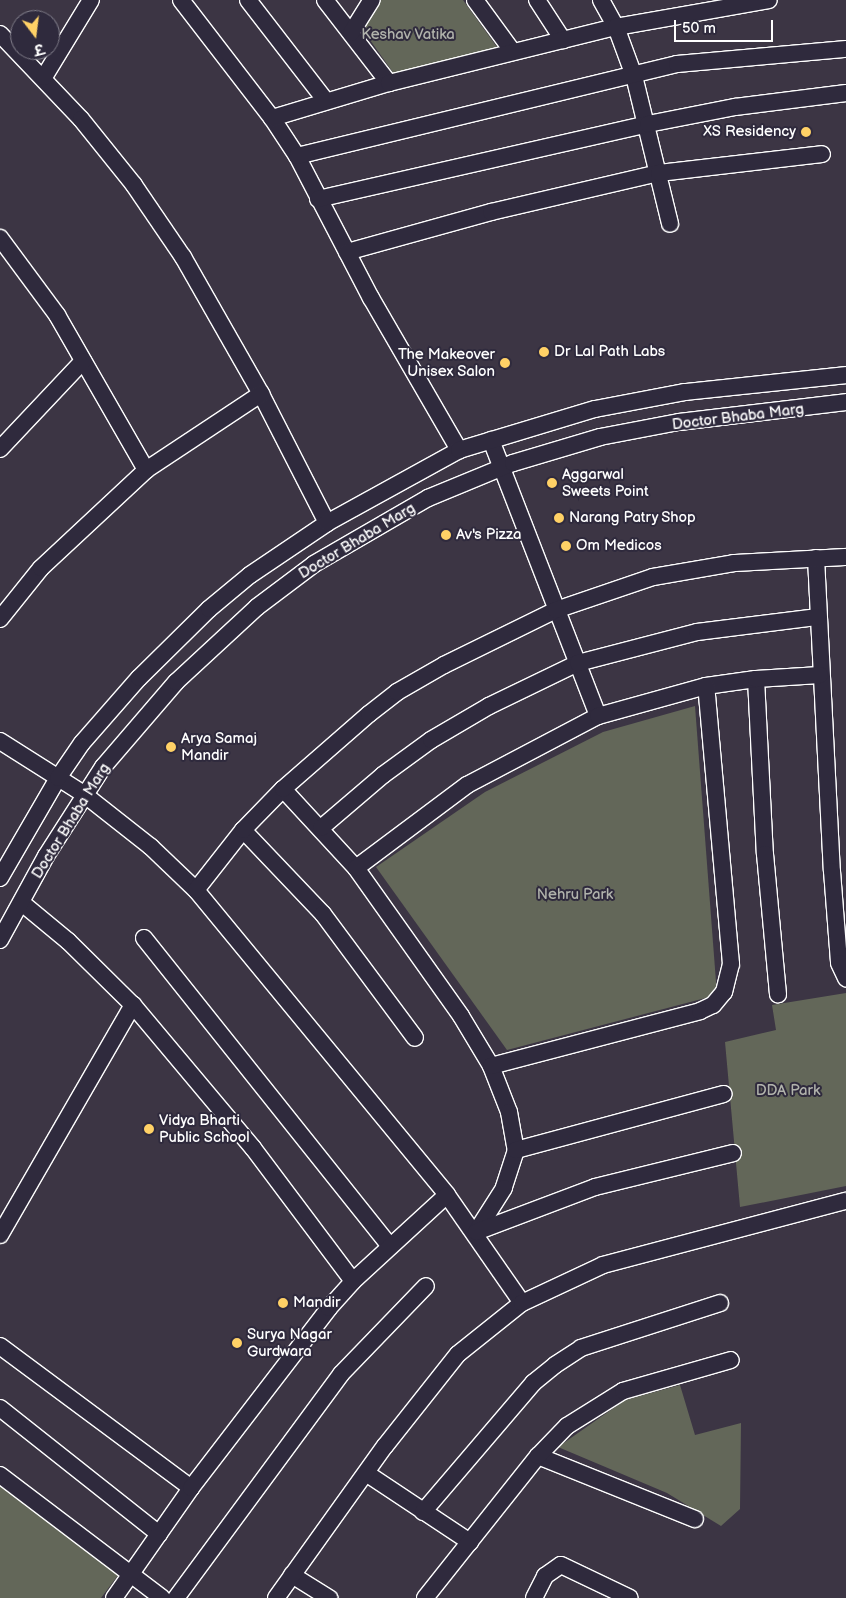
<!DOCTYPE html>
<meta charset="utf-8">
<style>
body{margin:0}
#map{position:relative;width:846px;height:1598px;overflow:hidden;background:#3c3544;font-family:"Balsamiq Sans","Playpen Sans Deva",sans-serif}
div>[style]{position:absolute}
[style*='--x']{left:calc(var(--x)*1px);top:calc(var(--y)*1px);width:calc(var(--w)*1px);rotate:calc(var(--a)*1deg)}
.green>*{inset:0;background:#636759}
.roads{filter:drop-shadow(1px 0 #fff) drop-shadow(-1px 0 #fff) drop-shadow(0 1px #fff) drop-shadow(0 -1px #fff)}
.minor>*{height:16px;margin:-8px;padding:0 8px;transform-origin:8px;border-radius:8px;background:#2f2a3d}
.dots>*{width:14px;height:14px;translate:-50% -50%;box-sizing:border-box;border:2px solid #2f2a3d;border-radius:50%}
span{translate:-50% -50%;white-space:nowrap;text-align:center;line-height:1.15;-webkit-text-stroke:4px #2f2a3d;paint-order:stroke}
.park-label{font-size:15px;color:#b1b3ac}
.poi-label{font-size:15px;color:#fff}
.right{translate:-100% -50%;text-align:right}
.left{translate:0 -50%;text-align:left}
.street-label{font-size:15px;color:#fff}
.north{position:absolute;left:10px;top:10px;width:50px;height:50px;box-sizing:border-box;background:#2f2a3d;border:1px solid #827f8b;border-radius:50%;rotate:165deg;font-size:14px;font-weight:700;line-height:20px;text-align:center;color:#fff}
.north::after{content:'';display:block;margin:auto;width:18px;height:22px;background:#ffd166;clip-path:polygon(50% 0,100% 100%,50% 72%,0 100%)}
.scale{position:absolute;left:674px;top:20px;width:99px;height:22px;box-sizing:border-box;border:2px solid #fff;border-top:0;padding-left:6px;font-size:15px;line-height:18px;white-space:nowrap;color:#fff;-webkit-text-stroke:4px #2f2a3d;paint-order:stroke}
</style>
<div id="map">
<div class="green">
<i style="clip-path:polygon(381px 0,463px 0,497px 47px,394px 74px,363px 30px)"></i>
<i style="clip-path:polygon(695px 706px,717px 995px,507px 1050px,376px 867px,485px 792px,603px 732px)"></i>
<i style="clip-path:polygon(846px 993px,846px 1186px,740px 1207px,725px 1042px,776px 1030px,772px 1005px)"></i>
<i style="clip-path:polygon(680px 1385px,695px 1435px,741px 1423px,740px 1509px,721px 1526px,667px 1493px,558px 1447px,625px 1400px)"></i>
<i style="clip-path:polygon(0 1480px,119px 1574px,101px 1598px,0 1598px)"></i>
</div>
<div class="roads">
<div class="minor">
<i style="--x:181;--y:0;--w:149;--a:52.4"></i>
<i style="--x:272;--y:118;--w:45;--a:56.7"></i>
<i style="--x:297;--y:156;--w:160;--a:62.5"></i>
<i style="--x:371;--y:298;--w:176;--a:59.9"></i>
<i style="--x:248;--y:0;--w:128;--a:52.3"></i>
<i style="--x:325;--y:0;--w:105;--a:52.4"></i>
<i style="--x:475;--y:0;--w:64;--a:53.8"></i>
<i style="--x:537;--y:0;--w:48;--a:57"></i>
<i style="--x:601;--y:0;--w:31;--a:61"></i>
<i style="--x:616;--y:27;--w:52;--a:69.8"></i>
<i style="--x:634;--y:76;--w:152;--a:76.3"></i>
<i style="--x:351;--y:33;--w:39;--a:-58"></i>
<i style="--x:0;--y:34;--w:117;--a:46.4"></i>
<i style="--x:81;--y:119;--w:85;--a:51.2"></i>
<i style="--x:134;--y:185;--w:87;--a:55.8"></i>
<i style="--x:183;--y:257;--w:158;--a:60.3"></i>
<i style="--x:261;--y:394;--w:145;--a:62.9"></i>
<i style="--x:44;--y:77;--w:90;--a:-58.6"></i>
<i style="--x:272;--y:118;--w:122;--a:-16.7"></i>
<i style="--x:389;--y:83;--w:234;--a:-13.9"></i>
<i style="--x:616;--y:27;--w:155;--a:-10"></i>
<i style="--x:297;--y:156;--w:391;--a:-13.6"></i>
<i style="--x:677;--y:64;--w:170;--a:-5.1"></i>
<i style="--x:318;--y:199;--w:338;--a:-12.8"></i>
<i style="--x:648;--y:124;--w:89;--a:-11.1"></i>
<i style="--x:735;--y:107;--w:112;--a:-7.2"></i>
<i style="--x:0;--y:238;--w:96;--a:53.5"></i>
<i style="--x:57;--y:315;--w:179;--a:60.1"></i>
<i style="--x:347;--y:252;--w:149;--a:-15.5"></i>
<i style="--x:491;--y:212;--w:172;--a:-13.1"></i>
<i style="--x:659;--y:173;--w:164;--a:-6.6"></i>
<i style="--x:491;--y:440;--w:296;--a:68.8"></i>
<i style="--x:0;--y:449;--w:121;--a:-46.7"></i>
<i style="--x:816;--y:558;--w:313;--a:87.1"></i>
<i style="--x:832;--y:871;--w:92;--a:85.6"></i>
<i style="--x:839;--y:963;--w:17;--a:65"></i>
<i style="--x:0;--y:619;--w:65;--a:-51.2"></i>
<i style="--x:41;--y:568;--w:144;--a:-43"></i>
<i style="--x:146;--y:470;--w:138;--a:-33.5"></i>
<i style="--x:756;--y:679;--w:175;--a:87.1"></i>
<i style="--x:765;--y:854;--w:141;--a:84.7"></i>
<i style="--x:0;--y:741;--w:101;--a:32.4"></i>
<i style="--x:85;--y:795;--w:84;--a:38.2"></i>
<i style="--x:151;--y:847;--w:62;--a:43.7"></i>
<i style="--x:196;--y:890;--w:395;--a:50.5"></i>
<i style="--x:447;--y:1195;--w:131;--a:55.2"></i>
<i style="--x:283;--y:789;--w:108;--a:47.3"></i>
<i style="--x:356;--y:868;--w:181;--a:54.6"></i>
<i style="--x:461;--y:1016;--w:58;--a:59"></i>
<i style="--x:491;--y:1066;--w:49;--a:68.6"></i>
<i style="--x:509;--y:1112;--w:39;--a:80"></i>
<i style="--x:516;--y:1150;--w:40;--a:108"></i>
<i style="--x:504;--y:1188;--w:52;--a:122.5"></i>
<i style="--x:321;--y:828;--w:82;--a:-40.5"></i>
<i style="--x:383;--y:775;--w:59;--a:-36.1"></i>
<i style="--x:431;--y:740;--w:67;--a:-30.4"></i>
<i style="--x:489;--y:706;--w:99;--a:-25.8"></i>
<i style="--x:578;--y:663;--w:123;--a:-14.6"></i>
<i style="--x:697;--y:632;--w:122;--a:-7.1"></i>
<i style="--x:243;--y:830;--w:116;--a:46.4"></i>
<i style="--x:323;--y:914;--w:154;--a:53.4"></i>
<i style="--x:356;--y:868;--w:139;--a:-36.8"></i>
<i style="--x:467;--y:785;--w:148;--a:-27.8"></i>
<i style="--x:598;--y:716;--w:112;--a:-15.5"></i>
<i style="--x:706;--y:686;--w:50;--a:-8"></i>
<i style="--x:756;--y:679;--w:64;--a:-3.6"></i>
<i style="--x:0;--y:878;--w:116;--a:-59.9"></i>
<i style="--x:58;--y:778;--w:42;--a:-55.6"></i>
<i style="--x:82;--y:743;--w:86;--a:-48.8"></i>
<i style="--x:139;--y:678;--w:98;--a:-44.6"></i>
<i style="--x:209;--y:609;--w:53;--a:-39.7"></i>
<i style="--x:250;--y:575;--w:93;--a:-34"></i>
<i style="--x:327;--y:523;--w:151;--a:-28.9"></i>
<i style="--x:459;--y:450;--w:142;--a:-16.8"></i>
<i style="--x:595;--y:409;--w:92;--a:-10.7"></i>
<i style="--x:685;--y:392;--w:162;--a:-6"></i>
<i style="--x:196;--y:890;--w:76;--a:-51.9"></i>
<i style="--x:243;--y:830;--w:57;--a:-45.7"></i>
<i style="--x:283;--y:789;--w:114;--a:-41.1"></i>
<i style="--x:369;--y:714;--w:36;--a:-38"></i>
<i style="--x:397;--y:692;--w:54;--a:-29.9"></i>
<i style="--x:444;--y:665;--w:125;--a:-26.2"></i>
<i style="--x:556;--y:610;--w:102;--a:-18.8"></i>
<i style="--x:653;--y:577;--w:82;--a:-9.8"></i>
<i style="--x:734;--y:563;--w:112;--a:-3.1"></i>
<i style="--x:22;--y:903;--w:60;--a:39.6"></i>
<i style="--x:68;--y:941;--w:91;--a:44.6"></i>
<i style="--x:133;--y:1005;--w:187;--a:50"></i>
<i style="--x:253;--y:1148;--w:166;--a:53.1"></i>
<i style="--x:144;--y:938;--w:394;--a:51.4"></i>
<i style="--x:0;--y:940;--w:96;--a:-61.3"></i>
<i style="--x:46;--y:856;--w:106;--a:-57.4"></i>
<i style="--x:103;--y:767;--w:112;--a:-49.3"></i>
<i style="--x:176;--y:682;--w:110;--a:-42.8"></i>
<i style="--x:257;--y:607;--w:71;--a:-37"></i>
<i style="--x:314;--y:564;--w:132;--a:-30.1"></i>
<i style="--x:428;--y:498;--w:92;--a:-22.4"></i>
<i style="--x:513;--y:463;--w:91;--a:-16.6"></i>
<i style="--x:600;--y:437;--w:80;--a:-10.8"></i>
<i style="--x:679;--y:422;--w:168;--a:-6.8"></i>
<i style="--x:491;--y:1066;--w:216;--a:-14.7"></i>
<i style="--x:700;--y:1011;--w:14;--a:-25"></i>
<i style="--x:713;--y:1005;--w:17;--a:-50"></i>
<i style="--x:724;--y:992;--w:29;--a:-76"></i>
<i style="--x:731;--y:964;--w:279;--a:-95.1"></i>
<i style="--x:516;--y:1150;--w:215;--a:-15.1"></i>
<i style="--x:476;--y:1232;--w:127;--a:-20.7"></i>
<i style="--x:595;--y:1187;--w:142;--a:-13.8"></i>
<i style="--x:0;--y:1235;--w:266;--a:-60"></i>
<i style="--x:0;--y:1346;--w:238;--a:36.6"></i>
<i style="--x:0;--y:1408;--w:203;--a:38.4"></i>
<i style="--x:538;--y:1456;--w:169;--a:21.9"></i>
<i style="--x:366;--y:1473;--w:125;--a:33.6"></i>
<i style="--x:0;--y:1475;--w:203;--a:37.2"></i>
<i style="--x:423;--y:1512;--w:170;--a:-49.5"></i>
<i style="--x:533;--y:1383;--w:28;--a:-39"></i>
<i style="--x:555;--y:1365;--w:31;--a:-33"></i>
<i style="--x:581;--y:1348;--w:146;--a:-17.9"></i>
<i style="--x:292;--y:1575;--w:44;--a:31.9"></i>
<i style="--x:114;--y:1598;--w:134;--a:-55"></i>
<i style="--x:191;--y:1488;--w:227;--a:-52.5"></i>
<i style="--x:329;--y:1308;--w:36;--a:-48"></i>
<i style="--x:353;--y:1281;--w:127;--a:-42.5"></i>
<i style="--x:176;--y:1598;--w:278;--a:-53.6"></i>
<i style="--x:341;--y:1374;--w:122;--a:-46"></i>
<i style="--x:276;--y:1598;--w:187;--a:-54.4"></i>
<i style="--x:385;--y:1446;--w:117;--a:-51.6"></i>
<i style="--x:458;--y:1354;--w:82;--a:-38.6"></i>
<i style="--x:522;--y:1303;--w:89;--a:-25.1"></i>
<i style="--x:603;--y:1265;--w:251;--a:-14.8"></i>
<i style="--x:425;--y:1598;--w:181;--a:-51.5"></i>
<i style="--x:538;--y:1456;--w:42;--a:-46"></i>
<i style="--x:567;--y:1426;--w:66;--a:-32"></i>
<i style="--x:623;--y:1391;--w:112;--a:-16"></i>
<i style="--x:534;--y:1598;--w:25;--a:-63"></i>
<i style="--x:545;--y:1576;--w:19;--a:-35"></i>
<i style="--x:561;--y:1565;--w:76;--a:25.6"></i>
</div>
</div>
<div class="dots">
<i style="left:806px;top:132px;background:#ffd166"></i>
<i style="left:544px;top:352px;background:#ffd166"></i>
<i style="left:505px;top:363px;background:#ffd166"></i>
<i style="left:552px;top:483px;background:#ffd166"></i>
<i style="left:559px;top:518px;background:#ffd166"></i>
<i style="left:446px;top:535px;background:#ffd166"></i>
<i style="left:566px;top:546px;background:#ffd166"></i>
<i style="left:171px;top:747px;background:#ffd166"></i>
<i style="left:149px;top:1129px;background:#ffd166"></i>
<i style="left:283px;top:1303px;background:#ffd166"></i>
<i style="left:237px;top:1343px;background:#ffd166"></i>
</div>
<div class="park-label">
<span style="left:408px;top:35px">Keshav Vatika</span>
<span style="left:575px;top:895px">Nehru Park</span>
<span style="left:788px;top:1091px">DDA Park</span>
</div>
<div class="poi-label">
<span class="right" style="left:796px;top:132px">XS Residency</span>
<span class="left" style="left:554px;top:352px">Dr Lal Path Labs</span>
<span class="right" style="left:495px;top:363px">The Makeover<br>Unisex Salon</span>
<span class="left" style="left:562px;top:483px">Aggarwal<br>Sweets Point</span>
<span class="left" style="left:569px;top:518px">Narang Patry Shop</span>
<span class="left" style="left:456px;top:535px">Av's Pizza</span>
<span class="left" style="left:576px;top:546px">Om Medicos</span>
<span class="left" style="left:181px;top:747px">Arya Samaj<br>Mandir</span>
<span class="left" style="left:159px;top:1129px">Vidya Bharti<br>Public School</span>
<span class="left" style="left:293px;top:1303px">Mandir</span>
<span class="left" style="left:247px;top:1343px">Surya Nagar<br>Gurdwara</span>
</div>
<div class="street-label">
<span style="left:738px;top:417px;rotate:-7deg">Doctor Bhaba Marg</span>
<span style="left:357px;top:541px;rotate:-31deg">Doctor Bhaba Marg</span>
<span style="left:71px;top:821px;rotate:-58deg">Doctor Bhaba Marg</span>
</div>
<div class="north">उ</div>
<div class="scale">50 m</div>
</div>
